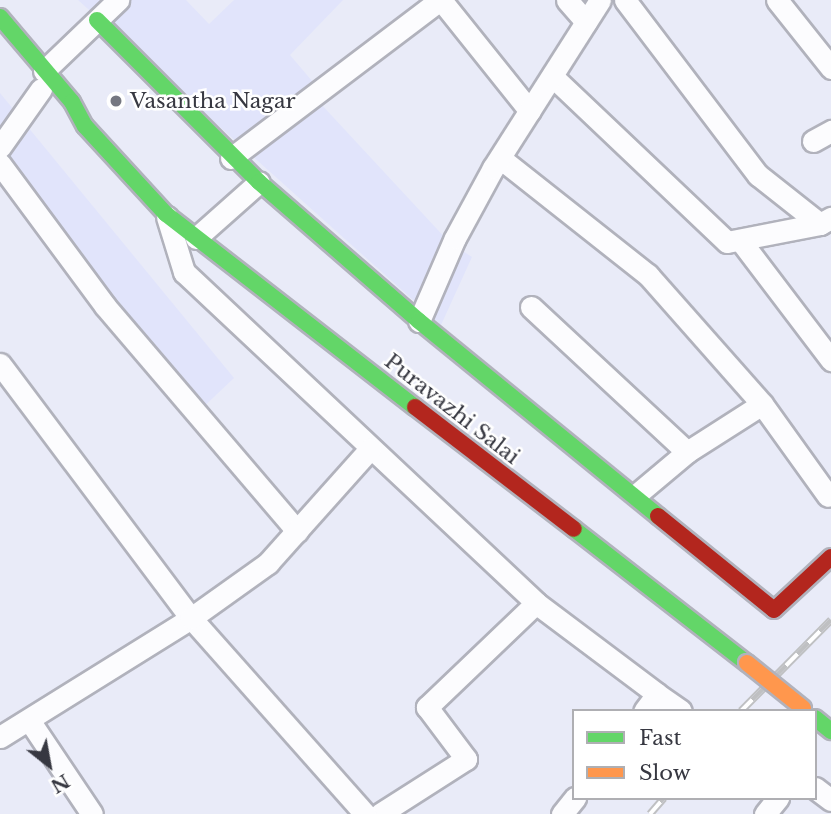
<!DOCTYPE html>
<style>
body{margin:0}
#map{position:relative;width:831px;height:814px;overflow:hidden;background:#e9ebf8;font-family:"Libre Baskerville",serif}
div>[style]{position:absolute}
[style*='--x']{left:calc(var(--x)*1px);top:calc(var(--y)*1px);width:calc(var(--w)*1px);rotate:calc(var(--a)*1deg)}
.built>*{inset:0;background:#e1e4fb}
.roads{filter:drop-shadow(2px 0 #b1b2bc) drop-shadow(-2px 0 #b1b2bc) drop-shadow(0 2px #b1b2bc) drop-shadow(0 -2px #b1b2bc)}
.street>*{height:21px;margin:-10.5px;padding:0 10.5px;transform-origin:10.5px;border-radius:10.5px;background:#fcfcfe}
.fast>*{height:16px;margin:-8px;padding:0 8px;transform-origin:8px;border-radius:8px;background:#63d668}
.jam>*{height:16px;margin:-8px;padding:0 8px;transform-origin:8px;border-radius:8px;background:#b3261e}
.rail>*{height:8px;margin-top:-4px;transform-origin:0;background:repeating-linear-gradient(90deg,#fff 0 16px,#bfc0c2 0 32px);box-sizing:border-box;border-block:2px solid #bfc0c2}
.bridges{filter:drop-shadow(2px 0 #b1b2bc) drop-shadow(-2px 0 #b1b2bc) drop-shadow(0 2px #b1b2bc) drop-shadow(0 -2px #b1b2bc)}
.slow-bridge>*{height:16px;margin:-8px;padding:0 8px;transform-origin:8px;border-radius:8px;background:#ff974d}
.dots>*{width:19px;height:19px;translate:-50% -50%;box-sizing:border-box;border:4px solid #fff;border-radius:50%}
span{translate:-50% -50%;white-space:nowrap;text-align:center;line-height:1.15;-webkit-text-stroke:5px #fff;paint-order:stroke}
.poi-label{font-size:21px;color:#373841}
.left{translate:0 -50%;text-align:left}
.street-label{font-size:21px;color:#373841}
.legend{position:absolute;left:572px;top:709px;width:245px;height:91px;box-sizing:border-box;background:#fff;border:2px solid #afafb3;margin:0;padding:9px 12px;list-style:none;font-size:21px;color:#373841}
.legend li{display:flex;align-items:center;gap:14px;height:35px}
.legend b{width:35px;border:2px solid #afafb3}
.north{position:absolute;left:14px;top:730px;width:70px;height:70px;-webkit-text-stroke:5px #fff;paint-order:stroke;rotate:149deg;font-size:19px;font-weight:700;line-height:28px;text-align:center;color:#373841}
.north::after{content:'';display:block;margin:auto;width:24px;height:32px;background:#373841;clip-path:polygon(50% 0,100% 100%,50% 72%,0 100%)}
</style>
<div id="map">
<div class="built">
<i style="clip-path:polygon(78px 0,186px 0,209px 24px,234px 0,343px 0,290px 55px,318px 88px,320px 103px,449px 242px,472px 257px,441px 325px)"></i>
<i style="clip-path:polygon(0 93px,234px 378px,197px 413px,0 166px)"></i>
</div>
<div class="roads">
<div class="street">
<i style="--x:441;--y:0;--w:142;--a:51.3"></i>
<i style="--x:567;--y:0;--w:29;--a:49"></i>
<i style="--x:625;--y:0;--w:220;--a:52.8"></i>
<i style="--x:758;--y:175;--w:79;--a:38.3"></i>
<i style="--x:777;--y:0;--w:87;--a:51.5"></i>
<i style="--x:44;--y:71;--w:103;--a:-43.8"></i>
<i style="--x:552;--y:76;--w:241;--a:43.5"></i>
<i style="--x:727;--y:242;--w:95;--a:-11"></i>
<i style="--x:820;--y:224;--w:13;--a:-29"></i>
<i style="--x:813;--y:141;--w:21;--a:-29"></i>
<i style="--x:0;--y:147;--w:71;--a:-54.7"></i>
<i style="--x:231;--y:158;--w:262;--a:-37.1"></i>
<i style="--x:500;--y:158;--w:189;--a:38.3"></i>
<i style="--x:648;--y:275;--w:172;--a:48.5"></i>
<i style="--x:762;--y:404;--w:113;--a:54.3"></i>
<i style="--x:0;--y:164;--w:177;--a:53.5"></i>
<i style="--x:105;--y:306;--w:296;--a:49.5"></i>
<i style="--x:167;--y:217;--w:58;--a:72.8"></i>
<i style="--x:184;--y:272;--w:483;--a:43.2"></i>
<i style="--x:536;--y:603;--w:151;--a:136.3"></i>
<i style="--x:427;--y:707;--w:65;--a:53.1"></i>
<i style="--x:466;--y:759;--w:102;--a:147.4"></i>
<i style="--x:196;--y:238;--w:84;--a:-41.6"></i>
<i style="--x:740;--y:240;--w:151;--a:52.8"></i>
<i style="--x:531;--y:307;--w:213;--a:42.9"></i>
<i style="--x:419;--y:321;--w:90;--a:-66.6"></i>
<i style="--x:455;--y:238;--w:80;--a:-61.5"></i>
<i style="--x:493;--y:168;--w:199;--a:-57.5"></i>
<i style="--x:0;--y:364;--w:318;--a:53.1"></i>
<i style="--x:191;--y:618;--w:262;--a:48.4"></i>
<i style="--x:637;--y:494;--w:65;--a:-40"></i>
<i style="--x:687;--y:452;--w:89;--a:-32.6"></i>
<i style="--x:536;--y:603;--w:151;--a:36.9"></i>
<i style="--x:657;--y:694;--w:21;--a:127"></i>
<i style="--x:657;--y:694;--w:29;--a:35"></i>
<i style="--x:29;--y:720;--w:113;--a:56.2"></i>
<i style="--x:0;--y:737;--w:225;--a:-31.9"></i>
<i style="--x:191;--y:618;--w:95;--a:-35.5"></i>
<i style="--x:268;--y:563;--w:153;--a:-48.2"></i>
<i style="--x:815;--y:788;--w:20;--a:37"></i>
<i style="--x:562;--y:814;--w:21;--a:-51"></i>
<i style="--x:765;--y:814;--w:21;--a:-51"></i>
</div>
<div class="fast">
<i style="--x:0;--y:17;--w:111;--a:49.7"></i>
<i style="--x:72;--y:102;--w:27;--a:62"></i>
<i style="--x:85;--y:126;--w:120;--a:47.4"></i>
<i style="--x:166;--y:214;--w:315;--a:37.8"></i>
<i style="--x:97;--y:20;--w:229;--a:45"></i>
<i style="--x:259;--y:182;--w:212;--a:41"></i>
<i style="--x:419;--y:321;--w:308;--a:39.2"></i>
<i style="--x:574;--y:529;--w:219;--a:37.8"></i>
<i style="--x:815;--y:718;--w:21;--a:39"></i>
</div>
<div class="jam">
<i style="--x:415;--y:407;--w:200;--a:37.5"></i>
<i style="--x:658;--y:516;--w:149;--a:39"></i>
<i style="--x:774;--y:610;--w:78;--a:-42.9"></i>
</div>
</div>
<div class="rail">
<i style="--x:741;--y:711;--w:128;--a:-45.3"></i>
<i style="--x:650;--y:814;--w:21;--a:-49"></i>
</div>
<div class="bridges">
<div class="slow-bridge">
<i style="--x:747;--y:663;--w:72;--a:38.8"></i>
</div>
</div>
<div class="dots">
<i style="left:116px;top:101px;background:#757781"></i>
</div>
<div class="poi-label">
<span class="left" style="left:130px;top:101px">Vasantha Nagar</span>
</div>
<div class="street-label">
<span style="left:452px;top:409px;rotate:38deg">Puravazhi Salai</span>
</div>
<ul class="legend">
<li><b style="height:9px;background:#63d668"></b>Fast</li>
<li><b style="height:9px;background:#ff974d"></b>Slow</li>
</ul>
<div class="north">N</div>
</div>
